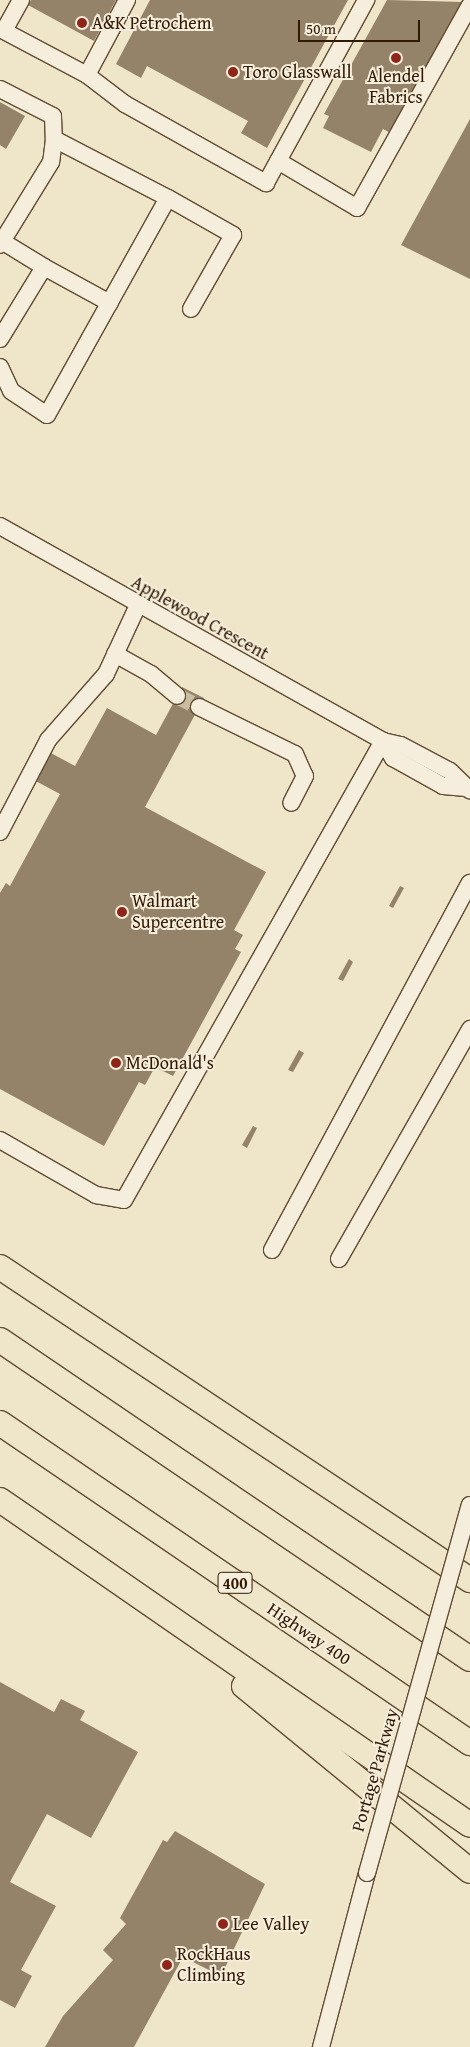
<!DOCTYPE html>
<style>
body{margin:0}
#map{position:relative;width:470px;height:2047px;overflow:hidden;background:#efe5c9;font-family:"Gentium Book Plus",serif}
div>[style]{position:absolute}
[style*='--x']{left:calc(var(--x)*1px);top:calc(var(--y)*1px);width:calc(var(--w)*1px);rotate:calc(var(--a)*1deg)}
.building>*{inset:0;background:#948369}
.minor-tunnel>*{height:16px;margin-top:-8px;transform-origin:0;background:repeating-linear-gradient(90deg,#c9bca1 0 16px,transparent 0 24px)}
.roads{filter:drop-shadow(1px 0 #614c32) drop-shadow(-1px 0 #614c32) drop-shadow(0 1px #614c32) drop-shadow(0 -1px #614c32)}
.minor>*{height:16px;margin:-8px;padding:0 8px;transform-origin:8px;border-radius:8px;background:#f5eedc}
.highway>*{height:24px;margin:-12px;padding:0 12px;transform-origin:12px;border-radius:12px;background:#efe5c9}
.bridges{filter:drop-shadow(1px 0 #614c32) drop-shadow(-1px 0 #614c32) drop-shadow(0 1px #614c32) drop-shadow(0 -1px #614c32)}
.minor-bridge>*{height:16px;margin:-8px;padding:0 8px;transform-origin:8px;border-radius:8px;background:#f5eedc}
.dots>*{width:14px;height:14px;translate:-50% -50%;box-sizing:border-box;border:2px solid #f5eedc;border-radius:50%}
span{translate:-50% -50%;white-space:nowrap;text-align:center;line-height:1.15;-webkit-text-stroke:4px #f5eedc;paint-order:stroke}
.shield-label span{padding:1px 4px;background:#f5eedc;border:1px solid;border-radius:4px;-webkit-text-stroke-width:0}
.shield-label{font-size:16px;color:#321900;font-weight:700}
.poi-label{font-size:18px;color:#321900}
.left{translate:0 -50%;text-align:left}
.street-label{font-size:18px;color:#321900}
.scale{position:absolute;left:298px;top:20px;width:122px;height:22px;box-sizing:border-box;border:2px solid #321900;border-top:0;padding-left:6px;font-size:15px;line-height:18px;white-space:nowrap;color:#321900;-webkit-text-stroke:4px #f5eedc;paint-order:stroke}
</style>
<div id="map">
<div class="building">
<i style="clip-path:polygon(31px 0,116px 0,94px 41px,28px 5px)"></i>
<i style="clip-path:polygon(150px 0,348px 0,267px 148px,241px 133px,248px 121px,147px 66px,141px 78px,116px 64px)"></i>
<i style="clip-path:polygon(387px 0,464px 2px,396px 136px,383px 129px,371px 152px,323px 128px,329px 116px,324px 114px)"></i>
<i style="clip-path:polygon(0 102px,25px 116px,6px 149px,0 145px)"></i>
<i style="clip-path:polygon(470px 119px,470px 279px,401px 245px)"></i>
<i style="clip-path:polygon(182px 687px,204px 698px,145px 807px,266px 872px,234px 930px,243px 935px,235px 949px,241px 952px,173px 1076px,155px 1067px,145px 1085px,139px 1082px,104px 1146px,0 1089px,0 893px,6px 883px,10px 886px,60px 794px,32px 779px,47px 751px,75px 766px,107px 708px,156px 735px)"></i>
<i style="clip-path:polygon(400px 886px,404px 888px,393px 908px,389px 906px)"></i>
<i style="clip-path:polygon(349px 959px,353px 962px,343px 981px,338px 979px)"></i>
<i style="clip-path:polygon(299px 1050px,304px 1053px,293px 1072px,288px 1070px)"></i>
<i style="clip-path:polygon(253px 1126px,257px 1128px,247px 1148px,242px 1145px)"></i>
<i style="clip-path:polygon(0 1682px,54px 1712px,61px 1699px,85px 1711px,80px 1720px,138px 1752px,91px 1838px,47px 1814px,10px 1882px,56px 1906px,21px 1970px,32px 1976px,15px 2008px,0 2000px)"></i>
<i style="clip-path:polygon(175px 1831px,265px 1884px,221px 1976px,183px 1957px,134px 2047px,45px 2047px,63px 2016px,113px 1960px,103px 1950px,126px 1924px,120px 1918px,163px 1840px,167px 1842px)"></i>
</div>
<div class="minor-tunnel">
<i style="--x:177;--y:696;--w:25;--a:27"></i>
</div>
<div class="roads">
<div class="minor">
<i style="--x:21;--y:0;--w:35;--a:119"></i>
<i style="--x:4;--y:31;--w:94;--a:27.9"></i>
<i style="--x:87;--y:75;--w:85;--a:-61.9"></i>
<i style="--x:87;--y:75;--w:48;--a:37.3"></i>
<i style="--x:125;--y:104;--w:162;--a:29.3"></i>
<i style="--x:266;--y:183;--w:209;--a:-61.3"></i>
<i style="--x:0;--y:89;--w:59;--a:27"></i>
<i style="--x:53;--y:116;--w:23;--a:88"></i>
<i style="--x:54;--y:139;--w:23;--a:97"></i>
<i style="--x:51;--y:162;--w:97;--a:121.6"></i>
<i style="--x:278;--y:161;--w:92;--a:30.7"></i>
<i style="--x:357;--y:208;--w:232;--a:-60.9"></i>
<i style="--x:168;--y:198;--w:75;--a:29.6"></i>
<i style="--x:233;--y:235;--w:85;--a:119.6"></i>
<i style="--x:0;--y:240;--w:52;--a:31.5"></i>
<i style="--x:0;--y:339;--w:84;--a:-58.6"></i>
<i style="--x:44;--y:267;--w:75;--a:28.6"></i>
<i style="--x:0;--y:367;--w:26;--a:65"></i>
<i style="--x:11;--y:391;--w:43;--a:33.7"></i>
<i style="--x:47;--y:415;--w:248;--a:-60.9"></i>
<i style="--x:168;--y:198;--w:128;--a:-152.6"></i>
<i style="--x:0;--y:526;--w:439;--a:29.3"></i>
<i style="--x:383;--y:741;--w:18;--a:13"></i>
<i style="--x:401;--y:745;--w:55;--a:28"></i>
<i style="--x:450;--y:771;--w:28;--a:44"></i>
<i style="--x:115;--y:654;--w:41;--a:29.1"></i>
<i style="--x:151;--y:674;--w:34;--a:40"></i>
<i style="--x:199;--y:707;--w:107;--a:26.1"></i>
<i style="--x:295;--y:754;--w:24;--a:66"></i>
<i style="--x:305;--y:776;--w:30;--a:117"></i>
<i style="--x:383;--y:741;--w:20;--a:60"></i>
<i style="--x:393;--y:758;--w:57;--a:29.2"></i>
<i style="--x:443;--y:786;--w:23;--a:5"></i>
<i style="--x:0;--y:832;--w:104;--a:-62.4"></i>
<i style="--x:48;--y:740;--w:88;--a:-48.7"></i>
<i style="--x:106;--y:674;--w:76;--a:-65.1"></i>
<i style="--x:0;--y:1140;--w:111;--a:29.8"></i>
<i style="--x:96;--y:1195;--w:28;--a:10"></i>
<i style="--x:124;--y:1200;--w:527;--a:-60.57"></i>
<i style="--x:272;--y:1250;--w:417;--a:-61.7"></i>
<i style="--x:339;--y:1259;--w:265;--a:-60.3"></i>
<i style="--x:321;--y:2047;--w:180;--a:-75.2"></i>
</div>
<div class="highway">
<i style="--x:0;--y:1267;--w:565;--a:33.66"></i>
<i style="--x:0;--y:1340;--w:568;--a:34.17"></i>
<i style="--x:0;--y:1423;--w:569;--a:34.25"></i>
<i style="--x:0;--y:1500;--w:571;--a:34.66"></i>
<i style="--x:244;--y:1686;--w:292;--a:39.3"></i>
</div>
</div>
<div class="bridges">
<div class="minor-bridge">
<i style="--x:367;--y:1873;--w:382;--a:-74.4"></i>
</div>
</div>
<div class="dots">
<i style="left:82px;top:23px;background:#8f2418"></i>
<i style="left:396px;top:58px;background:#8f2418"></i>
<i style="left:233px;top:72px;background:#8f2418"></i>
<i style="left:122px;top:912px;background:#8f2418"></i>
<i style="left:116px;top:1063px;background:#8f2418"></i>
<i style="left:223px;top:1924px;background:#8f2418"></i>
<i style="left:167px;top:1965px;background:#8f2418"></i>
</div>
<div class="shield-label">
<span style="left:235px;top:1583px">400</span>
</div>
<div class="poi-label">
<span class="left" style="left:92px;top:23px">A&amp;K Petrochem</span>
<span class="left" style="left:243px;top:72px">Toro Glasswall</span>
<span style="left:396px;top:87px">Alendel<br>Fabrics</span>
<span class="left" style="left:132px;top:912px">Walmart<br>Supercentre</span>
<span class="left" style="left:126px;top:1063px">McDonald's</span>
<span class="left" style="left:233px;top:1924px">Lee Valley</span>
<span class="left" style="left:177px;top:1965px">RockHaus<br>Climbing</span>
</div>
<div class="street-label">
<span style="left:200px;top:618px;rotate:29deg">Applewood Crescent</span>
<span style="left:309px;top:1634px;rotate:34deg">Highway 400</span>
<span style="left:375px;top:1770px;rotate:-74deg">Portage Parkway</span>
</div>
<div class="scale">50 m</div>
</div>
